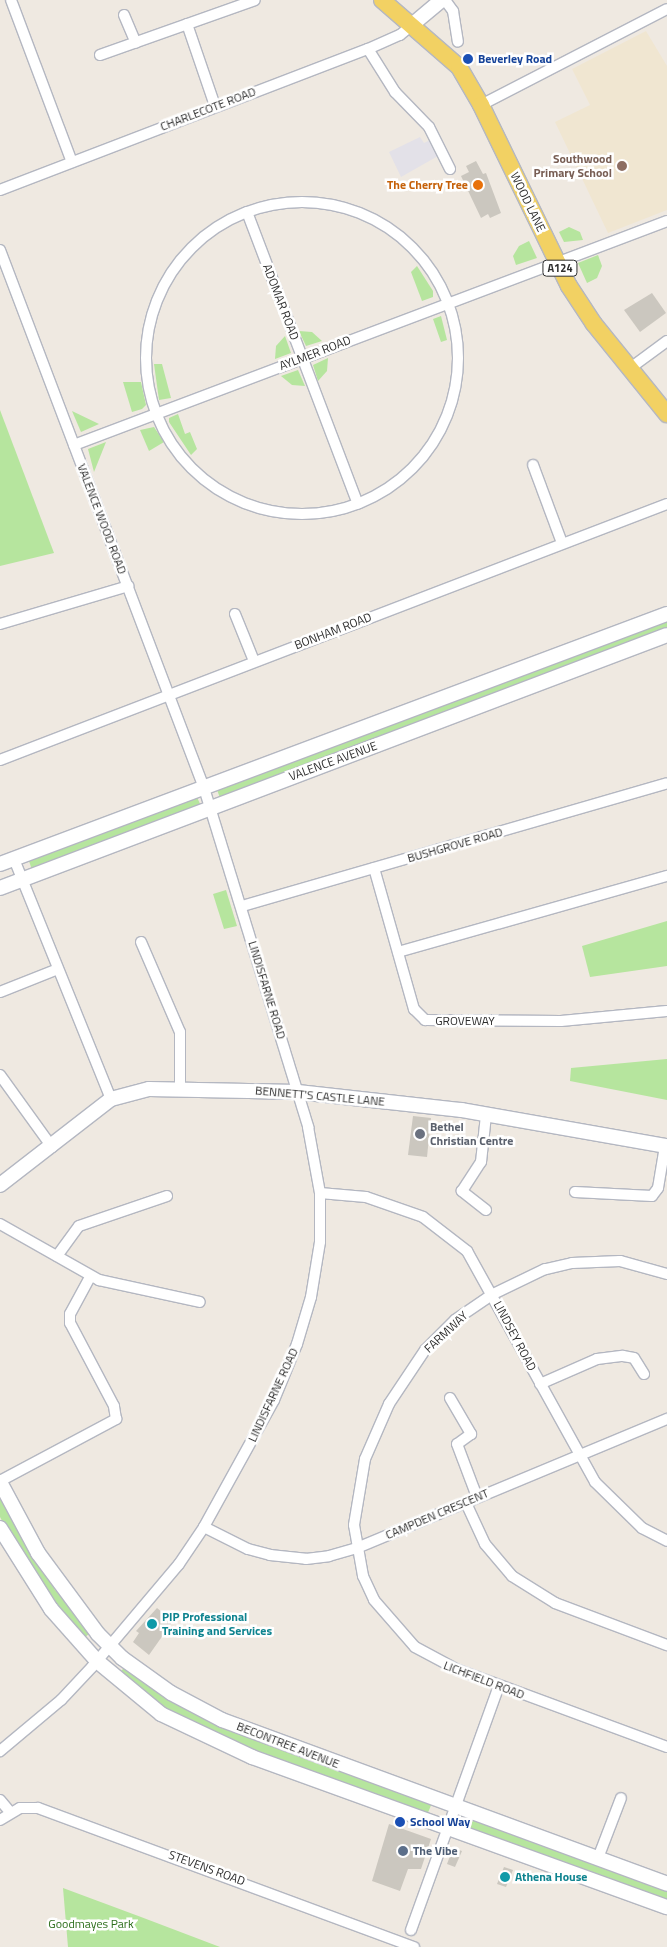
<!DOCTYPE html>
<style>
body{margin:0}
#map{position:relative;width:667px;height:1947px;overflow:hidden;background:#efe9e1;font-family:"Titillium Web",sans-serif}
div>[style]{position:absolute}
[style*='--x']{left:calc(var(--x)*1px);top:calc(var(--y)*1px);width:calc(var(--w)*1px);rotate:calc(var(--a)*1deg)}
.industrial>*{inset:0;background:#e3e1e8}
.education>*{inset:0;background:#f0e6d1}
.green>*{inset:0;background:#b6e59e}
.building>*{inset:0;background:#cbc7bf}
.roads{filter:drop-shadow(1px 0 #b4b7c1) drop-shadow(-1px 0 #b4b7c1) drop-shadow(0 1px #b4b7c1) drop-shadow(0 -1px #b4b7c1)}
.street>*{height:10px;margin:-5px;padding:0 5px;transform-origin:5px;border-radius:5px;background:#fff}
.street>.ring{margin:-5px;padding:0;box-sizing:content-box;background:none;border:10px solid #fff;border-radius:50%}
.secondary>*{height:14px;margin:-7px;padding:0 7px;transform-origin:7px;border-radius:7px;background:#fff}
.primary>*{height:16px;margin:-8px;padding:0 8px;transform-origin:8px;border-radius:8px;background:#f2d163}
.dots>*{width:14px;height:14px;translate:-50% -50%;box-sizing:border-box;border:2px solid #fff;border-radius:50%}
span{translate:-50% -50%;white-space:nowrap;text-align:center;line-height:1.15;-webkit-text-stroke:5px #fff;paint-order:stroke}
.shield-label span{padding:1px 4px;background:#fff;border:1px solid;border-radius:4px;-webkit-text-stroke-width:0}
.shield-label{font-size:11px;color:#2e2e2e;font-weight:700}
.transit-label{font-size:12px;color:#164399;font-weight:700}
.left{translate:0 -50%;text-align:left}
.street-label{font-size:12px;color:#2e2e2e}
.education-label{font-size:12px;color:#785e54;font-weight:700}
.right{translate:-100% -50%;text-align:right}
.food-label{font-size:12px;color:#c56008;font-weight:700}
.worship-label{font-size:12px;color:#5b616d;font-weight:700}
.culture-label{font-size:12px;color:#0d838f;font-weight:700}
.service-label{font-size:12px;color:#4e5e75;font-weight:700}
.park-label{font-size:12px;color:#2c6e1b}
</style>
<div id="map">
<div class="industrial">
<i style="clip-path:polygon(420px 137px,424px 143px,430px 140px,438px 156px,401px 177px,389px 152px)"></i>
</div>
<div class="education">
<i style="clip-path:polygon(646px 31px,667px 66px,667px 210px,608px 233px,555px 122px,590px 105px,572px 69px)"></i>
</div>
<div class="green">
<i style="clip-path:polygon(569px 227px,580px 232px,583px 240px,564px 242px,559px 232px)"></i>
<i style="clip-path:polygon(529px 241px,537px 258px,516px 265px,513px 256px,519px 246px)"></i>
<i style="clip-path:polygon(598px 255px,602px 266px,597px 278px,587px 283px,578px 263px)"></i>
<i style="clip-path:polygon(417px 266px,433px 291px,433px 297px,422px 301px,411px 272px)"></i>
<i style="clip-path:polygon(441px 316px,447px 340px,441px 342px,433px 319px)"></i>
<i style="clip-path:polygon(299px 331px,312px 332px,322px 341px,306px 346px)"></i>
<i style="clip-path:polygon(285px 336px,291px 353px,275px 359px,276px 346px)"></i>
<i style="clip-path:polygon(328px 358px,327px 371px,318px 381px,313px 365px)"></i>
<i style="clip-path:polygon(154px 364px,162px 364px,171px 398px,159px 400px)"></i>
<i style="clip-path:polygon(298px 370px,305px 386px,292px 385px,281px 376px)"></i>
<i style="clip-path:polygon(123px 382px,141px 382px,146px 405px,142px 409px,132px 412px)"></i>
<i style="clip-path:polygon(0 410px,54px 553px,0 566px)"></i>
<i style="clip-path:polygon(72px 411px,99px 424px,81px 432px)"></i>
<i style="clip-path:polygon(178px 414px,185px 434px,190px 432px,197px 449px,191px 455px,169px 422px,169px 418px)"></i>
<i style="clip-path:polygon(154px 427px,164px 442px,149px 451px,140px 430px)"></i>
<i style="clip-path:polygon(106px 442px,94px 472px,88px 449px)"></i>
<i style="clip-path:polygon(667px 616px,667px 629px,220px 798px,216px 787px)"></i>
<i style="clip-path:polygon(196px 795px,201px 806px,32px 870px,28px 858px)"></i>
<i style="clip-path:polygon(226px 890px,237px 926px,224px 929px,213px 894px)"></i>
<i style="clip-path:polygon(667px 921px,667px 966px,590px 977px,582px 946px)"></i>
<i style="clip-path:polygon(667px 1059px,667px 1100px,570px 1081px,571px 1068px)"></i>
<i style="clip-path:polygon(0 1492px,55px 1590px,91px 1632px,82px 1640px,18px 1551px,0 1517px)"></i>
<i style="clip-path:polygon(126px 1665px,149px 1683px,432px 1803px,427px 1815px,230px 1742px,167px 1710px,119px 1674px)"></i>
<i style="clip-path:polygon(473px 1819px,667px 1890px,667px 1903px,470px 1830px)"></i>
<i style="clip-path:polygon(63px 1888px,141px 1917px,220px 1947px,68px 1947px)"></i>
</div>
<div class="building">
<i style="clip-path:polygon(476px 161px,483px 174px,486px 173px,501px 213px,490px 218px,488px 214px,481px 218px,461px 176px,469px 172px,466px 166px)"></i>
<i style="clip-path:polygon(652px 293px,666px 313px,640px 332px,624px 310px)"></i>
<i style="clip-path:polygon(413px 1116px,431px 1118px,427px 1157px,408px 1155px)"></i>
<i style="clip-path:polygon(157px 1608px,173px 1621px,149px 1655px,133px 1642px,139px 1633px,136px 1631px)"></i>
<i style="clip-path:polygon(389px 1824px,431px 1839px,421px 1869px,408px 1869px,400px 1891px,372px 1881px)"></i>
<i style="clip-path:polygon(453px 1848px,462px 1851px,455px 1867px,447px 1864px)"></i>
<i style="clip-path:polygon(504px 1867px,513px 1870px,506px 1887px,497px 1884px)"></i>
</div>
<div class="roads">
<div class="street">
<i style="--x:11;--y:0;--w:173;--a:69.4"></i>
<i style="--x:445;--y:0;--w:14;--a:54"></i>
<i style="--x:453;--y:11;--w:31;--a:81"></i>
<i style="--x:124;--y:15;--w:30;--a:67"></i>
<i style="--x:187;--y:24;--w:87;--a:71.1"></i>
<i style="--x:368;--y:49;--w:51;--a:57.9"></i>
<i style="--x:395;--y:92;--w:49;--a:45.8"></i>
<i style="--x:429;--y:127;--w:47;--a:63.4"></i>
<i style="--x:100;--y:55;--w:164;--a:-19.5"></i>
<i style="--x:481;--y:105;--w:209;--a:-27.3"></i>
<i style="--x:0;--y:190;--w:394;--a:-21"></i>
<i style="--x:368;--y:49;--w:35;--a:-24"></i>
<i style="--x:400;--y:35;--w:17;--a:-40"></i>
<i class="ring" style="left:146px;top:202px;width:302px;height:302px"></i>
<i style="--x:247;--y:212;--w:312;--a:69.2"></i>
<i style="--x:0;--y:250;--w:575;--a:69.23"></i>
<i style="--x:204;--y:788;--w:355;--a:72.9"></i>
<i style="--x:308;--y:1127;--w:67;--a:79.7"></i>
<i style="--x:320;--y:1193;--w:49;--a:90"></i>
<i style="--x:320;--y:1242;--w:56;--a:99.3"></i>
<i style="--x:311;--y:1297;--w:49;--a:106.6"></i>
<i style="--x:297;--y:1344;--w:61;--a:112.3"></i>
<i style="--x:274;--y:1400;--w:145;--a:118.9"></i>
<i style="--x:204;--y:1527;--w:45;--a:124"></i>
<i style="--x:179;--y:1564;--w:135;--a:130.2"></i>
<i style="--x:92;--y:1667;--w:45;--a:133.2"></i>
<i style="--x:61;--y:1700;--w:80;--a:140.1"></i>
<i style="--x:629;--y:369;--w:47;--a:-36.4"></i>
<i style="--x:74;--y:445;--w:634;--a:-20.69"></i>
<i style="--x:533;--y:465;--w:83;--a:69.6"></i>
<i style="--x:235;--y:614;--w:51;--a:68"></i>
<i style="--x:0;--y:624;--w:134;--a:-16.5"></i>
<i style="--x:0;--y:760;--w:714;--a:-21"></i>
<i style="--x:14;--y:859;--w:259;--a:68"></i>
<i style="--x:374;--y:868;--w:147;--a:74.2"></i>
<i style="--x:414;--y:1009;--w:16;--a:45"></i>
<i style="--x:425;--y:1020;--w:136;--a:0.4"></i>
<i style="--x:561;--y:1021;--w:106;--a:-5.4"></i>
<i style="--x:242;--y:906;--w:442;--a:-16.1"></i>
<i style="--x:141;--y:942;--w:98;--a:66.6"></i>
<i style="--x:180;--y:1032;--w:56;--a:90"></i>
<i style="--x:398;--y:952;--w:280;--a:-15.8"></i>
<i style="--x:0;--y:992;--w:62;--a:-21.6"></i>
<i style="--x:0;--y:1075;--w:89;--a:54.2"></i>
<i style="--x:575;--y:1192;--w:77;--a:3"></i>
<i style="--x:652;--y:1196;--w:10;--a:-53"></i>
<i style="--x:658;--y:1188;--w:43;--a:-80.5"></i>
<i style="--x:320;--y:1193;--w:46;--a:5"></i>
<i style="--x:366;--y:1197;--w:60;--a:19.3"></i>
<i style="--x:423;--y:1217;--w:56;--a:37.7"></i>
<i style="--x:467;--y:1251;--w:264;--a:61"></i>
<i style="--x:595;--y:1482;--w:66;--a:44.4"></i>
<i style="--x:642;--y:1528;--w:28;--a:27"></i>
<i style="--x:486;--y:1210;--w:31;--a:-142"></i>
<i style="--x:462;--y:1191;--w:35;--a:-57"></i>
<i style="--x:481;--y:1162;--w:47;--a:-83.9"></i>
<i style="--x:0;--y:1224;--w:114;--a:29.5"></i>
<i style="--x:99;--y:1280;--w:103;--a:12.3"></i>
<i style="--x:57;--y:1256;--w:37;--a:-54"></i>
<i style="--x:79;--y:1226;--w:93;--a:-18.8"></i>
<i style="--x:667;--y:1274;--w:49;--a:-164.5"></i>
<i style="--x:620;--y:1261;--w:48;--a:177.6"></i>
<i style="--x:572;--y:1263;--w:28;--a:167"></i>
<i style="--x:545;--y:1269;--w:58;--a:154.3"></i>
<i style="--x:493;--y:1294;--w:46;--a:145.6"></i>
<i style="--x:455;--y:1320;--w:42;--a:135"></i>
<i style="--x:425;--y:1350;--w:65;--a:123.7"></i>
<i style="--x:389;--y:1404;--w:60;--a:113.6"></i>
<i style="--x:365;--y:1459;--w:67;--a:99.5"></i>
<i style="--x:354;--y:1525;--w:52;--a:80"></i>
<i style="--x:363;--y:1576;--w:26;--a:65"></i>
<i style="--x:374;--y:1600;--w:62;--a:48.9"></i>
<i style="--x:415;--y:1647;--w:47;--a:28.2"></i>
<i style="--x:456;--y:1669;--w:225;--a:20.3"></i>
<i style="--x:540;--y:1384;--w:62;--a:-23.7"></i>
<i style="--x:597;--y:1359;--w:26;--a:-7"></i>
<i style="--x:623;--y:1356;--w:11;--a:10"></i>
<i style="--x:634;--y:1358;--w:19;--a:58"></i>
<i style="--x:450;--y:1398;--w:42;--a:59.7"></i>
<i style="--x:471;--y:1434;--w:17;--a:144"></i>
<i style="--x:457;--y:1444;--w:57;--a:69.3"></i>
<i style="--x:0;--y:1481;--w:132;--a:-28.1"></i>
<i style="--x:116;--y:1419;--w:13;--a:-99"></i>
<i style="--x:114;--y:1406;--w:94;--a:-117.9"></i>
<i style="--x:70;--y:1323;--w:9;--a:-90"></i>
<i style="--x:70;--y:1314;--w:42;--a:-61.6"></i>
<i style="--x:466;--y:1503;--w:45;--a:65.1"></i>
<i style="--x:485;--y:1544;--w:42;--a:49.8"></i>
<i style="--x:512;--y:1576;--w:51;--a:32.1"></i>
<i style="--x:555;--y:1603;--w:120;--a:20.6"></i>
<i style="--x:204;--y:1527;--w:49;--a:26.6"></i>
<i style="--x:248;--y:1549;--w:23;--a:15"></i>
<i style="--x:270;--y:1555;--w:36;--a:6"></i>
<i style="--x:306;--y:1559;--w:23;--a:-7"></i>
<i style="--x:329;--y:1556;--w:29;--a:-16"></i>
<i style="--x:357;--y:1548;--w:336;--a:-22.6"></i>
<i style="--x:0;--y:1800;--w:16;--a:50"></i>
<i style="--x:0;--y:1820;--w:23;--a:-31"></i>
<i style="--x:20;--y:1808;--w:18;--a:0"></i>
<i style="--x:38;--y:1808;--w:401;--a:20.3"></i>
<i style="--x:598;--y:1858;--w:64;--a:-69"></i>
<i style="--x:411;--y:1930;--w:259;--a:-70.2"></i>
</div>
<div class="secondary">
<i style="--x:413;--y:24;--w:38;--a:-40"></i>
<i style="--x:0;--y:864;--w:712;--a:-20.55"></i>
<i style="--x:0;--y:888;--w:713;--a:-20.77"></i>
<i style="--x:0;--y:1185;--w:140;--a:-37.8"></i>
<i style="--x:111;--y:1099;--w:39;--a:-15"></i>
<i style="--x:149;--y:1089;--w:149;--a:1.2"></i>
<i style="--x:298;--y:1092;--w:165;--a:6.3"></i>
<i style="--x:462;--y:1110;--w:208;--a:10"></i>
<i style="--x:0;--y:1482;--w:81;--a:61.8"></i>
<i style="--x:38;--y:1553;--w:101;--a:53.5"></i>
<i style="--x:98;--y:1634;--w:34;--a:45"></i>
<i style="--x:122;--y:1658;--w:60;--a:35.5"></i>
<i style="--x:171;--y:1693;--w:58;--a:27.9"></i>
<i style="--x:222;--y:1720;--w:474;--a:20.2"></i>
<i style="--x:0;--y:1528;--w:96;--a:57.8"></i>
<i style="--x:51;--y:1609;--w:69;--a:48.5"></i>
<i style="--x:97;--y:1661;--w:83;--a:39.6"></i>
<i style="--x:161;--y:1714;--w:101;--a:25.3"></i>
<i style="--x:252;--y:1757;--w:441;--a:19.9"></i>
</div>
<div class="primary">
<i style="--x:382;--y:0;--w:102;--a:41"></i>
<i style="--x:459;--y:67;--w:44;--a:59.9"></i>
<i style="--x:481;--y:105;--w:201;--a:64.1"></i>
<i style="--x:569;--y:286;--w:45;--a:56.7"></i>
<i style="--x:594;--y:324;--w:116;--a:51"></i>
</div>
</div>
<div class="dots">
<i style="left:468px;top:59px;background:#1a4fb4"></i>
<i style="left:622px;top:166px;background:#8d6e63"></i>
<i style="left:478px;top:185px;background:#e8710a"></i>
<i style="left:420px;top:1134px;background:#6b7280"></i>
<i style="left:152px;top:1624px;background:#0f9aa8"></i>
<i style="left:400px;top:1822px;background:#1a4fb4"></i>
<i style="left:403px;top:1851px;background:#5c6f8a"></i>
<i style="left:505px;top:1877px;background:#0f9aa8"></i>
</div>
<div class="shield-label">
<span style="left:560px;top:268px">A124</span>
</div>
<div class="transit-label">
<span class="left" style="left:478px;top:59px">Beverley Road</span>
<span class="left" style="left:410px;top:1822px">School Way</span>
</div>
<div class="street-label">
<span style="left:208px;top:109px;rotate:-21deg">CHARLECOTE ROAD</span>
<span style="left:528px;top:202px;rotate:64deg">WOOD LANE</span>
<span style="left:281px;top:302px;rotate:69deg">ADOMAR ROAD</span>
<span style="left:315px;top:353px;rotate:-21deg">AYLMER ROAD</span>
<span style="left:102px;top:519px;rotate:69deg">VALENCE WOOD ROAD</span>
<span style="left:333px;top:631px;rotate:-21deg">BONHAM ROAD</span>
<span style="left:333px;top:761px;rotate:-20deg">VALENCE AVENUE</span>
<span style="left:455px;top:845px;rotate:-16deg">BUSHGROVE ROAD</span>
<span style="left:267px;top:990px;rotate:73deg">LINDISFARNE ROAD</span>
<span style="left:465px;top:1021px">GROVEWAY</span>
<span style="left:320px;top:1096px;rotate:5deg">BENNETT'S CASTLE LANE</span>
<span style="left:446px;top:1332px;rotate:-43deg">FARMWAY</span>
<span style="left:515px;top:1336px;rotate:62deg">LINDSEY ROAD</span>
<span style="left:273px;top:1395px;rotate:-65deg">LINDISFARNE ROAD</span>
<span style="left:437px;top:1514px;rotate:-23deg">CAMPDEN CRESCENT</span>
<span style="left:484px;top:1680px;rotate:21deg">LICHFIELD ROAD</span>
<span style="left:288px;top:1745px;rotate:21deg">BECONTREE AVENUE</span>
<span style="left:207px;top:1868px;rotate:20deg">STEVENS ROAD</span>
</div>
<div class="education-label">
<span class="right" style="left:612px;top:166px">Southwood<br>Primary School</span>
</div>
<div class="food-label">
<span class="right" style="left:468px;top:185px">The Cherry Tree</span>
</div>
<div class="worship-label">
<span class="left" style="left:430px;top:1134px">Bethel<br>Christian Centre</span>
</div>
<div class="culture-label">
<span class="left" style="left:162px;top:1624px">PIP Professional<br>Training and Services</span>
<span class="left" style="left:515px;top:1877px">Athena House</span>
</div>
<div class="service-label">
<span class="left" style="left:413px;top:1851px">The Vibe</span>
</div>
<div class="park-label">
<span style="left:91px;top:1924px">Goodmayes Park</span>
</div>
</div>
